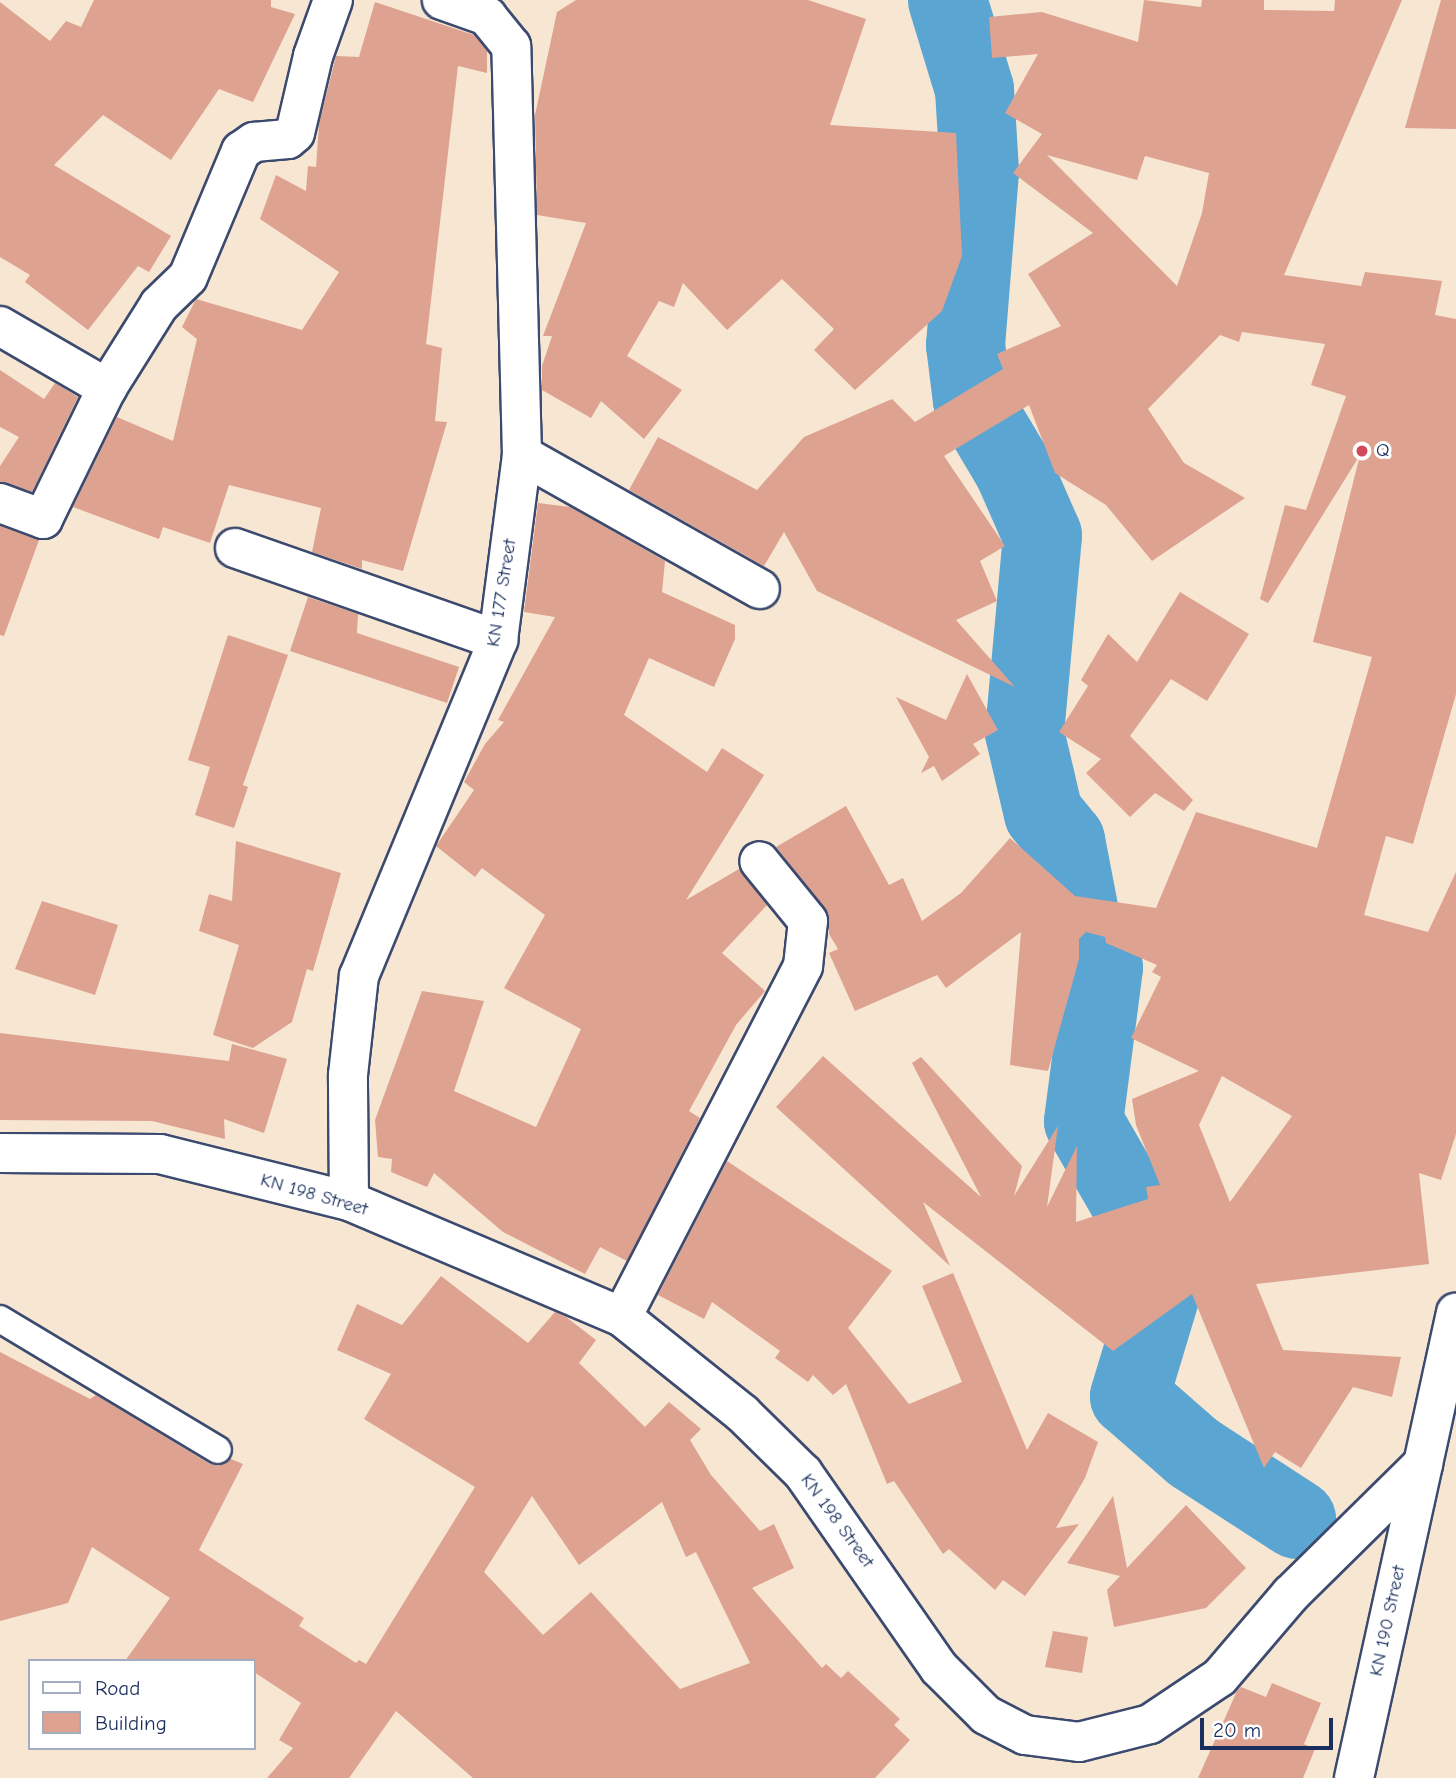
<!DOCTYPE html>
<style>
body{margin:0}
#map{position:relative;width:1456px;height:1778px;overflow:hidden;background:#f7e6d2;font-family:"Comic Neue",sans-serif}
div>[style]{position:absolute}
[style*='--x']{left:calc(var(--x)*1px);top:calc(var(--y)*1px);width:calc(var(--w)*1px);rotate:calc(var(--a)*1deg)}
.river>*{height:79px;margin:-39.5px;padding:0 39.5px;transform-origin:39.5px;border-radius:39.5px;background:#5aa5d2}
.building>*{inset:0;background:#dea291}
.roads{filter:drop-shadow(2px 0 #3c4a6f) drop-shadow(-2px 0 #3c4a6f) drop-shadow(0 2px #3c4a6f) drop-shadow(0 -2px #3c4a6f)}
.lane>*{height:26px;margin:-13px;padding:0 13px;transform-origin:13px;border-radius:13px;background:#fff}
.street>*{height:38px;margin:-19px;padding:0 19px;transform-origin:19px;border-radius:19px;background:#fff}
.dots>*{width:19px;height:19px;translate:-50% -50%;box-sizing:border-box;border:4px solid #fff;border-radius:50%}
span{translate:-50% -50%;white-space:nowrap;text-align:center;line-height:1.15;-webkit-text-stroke:6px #fff;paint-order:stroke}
.poi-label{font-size:19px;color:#1b2f5e}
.left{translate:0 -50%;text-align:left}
.street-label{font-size:19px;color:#1b2f5e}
.legend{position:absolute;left:28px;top:1659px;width:228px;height:91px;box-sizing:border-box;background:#fff;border:2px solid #a4acbf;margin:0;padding:9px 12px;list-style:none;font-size:21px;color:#1b2f5e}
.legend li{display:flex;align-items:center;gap:14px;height:35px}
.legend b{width:35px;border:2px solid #a4acbf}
.scale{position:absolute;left:1200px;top:1718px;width:133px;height:32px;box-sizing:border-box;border:4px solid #1b2f5e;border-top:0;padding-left:9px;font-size:21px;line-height:24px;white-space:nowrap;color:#1b2f5e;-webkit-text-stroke:5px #fff;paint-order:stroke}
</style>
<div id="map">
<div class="river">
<i style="--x:947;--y:0;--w:93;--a:73.1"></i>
<i style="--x:974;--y:89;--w:82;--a:86.5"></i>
<i style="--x:979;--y:171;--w:174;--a:94.6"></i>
<i style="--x:965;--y:344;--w:56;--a:82.9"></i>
<i style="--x:972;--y:400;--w:80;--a:59.3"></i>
<i style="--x:1013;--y:469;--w:72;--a:66.3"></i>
<i style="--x:1042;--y:535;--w:198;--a:95.2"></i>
<i style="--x:1024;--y:732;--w:83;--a:76.8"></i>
<i style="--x:1043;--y:813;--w:35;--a:51"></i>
<i style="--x:1065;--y:840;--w:85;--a:79.1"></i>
<i style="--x:1081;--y:923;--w:49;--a:63.4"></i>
<i style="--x:1103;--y:967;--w:155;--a:97.4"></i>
<i style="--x:1083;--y:1121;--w:100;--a:60.1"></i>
<i style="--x:1133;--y:1208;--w:87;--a:71.1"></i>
<i style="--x:1161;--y:1290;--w:111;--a:106.8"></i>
<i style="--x:1129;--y:1396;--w:85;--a:41.2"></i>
<i style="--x:1193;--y:1452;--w:123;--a:33"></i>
</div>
<div class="building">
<i style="clip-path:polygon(94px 0,271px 0,271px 7px,295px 14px,253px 102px,219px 89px,171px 160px,103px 115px,54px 165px,171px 236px,149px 272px,138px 266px,88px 330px,25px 282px,30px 275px,0 257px,0 2px,50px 41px,66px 21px,81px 27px)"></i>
<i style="clip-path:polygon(576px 0,808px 0,866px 19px,830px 125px,956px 133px,962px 256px,942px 311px,855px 390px,814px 350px,834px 329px,782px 279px,727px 330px,683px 283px,674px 307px,659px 301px,627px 356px,682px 390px,644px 439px,601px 401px,591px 418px,542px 390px,542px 366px,552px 336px,543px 336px,586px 223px,537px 215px,535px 115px,557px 12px)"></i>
<i style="clip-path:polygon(evenodd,1144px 0,1201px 7px,1202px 0,1264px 0,1264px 10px,1334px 11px,1335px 0,1402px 0,1284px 275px,1361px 286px,1365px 272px,1442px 281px,1435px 315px,1456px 319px,1456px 694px,1413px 844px,1386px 836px,1364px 915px,1428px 932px,1456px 872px,1456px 1134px,1441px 1180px,1419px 1173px,1429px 1264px,1256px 1284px,1283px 1350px,1401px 1357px,1392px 1397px,1353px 1387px,1301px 1468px,1275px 1452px,1264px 1468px,1192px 1294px,1113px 1351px,923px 1202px,950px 1266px,776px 1107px,823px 1056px,981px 1197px,912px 1063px,921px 1057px,1022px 1166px,1014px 1196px,1058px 1126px,1047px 1207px,1077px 1146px,1076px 1222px,1148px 1199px,1146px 1187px,1160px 1185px,1136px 1125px,1132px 1099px,1199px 1071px,1131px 1038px,1161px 977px,1152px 972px,1157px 965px,1106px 943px,1105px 937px,1086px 932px,1079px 939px,1079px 959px,1048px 1071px,1010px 1065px,1021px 932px,946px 988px,937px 975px,855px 1011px,829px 953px,838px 949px,829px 934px,829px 914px,776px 847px,846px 806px,889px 885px,903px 878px,922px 921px,961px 893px,1010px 838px,1075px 896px,1156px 908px,1196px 812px,1317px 848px,1372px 657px,1313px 642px,1360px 455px,1268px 603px,1260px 599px,1285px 505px,1306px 510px,1346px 396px,1311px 385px,1325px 344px,1242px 332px,1239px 342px,1220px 335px,1148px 409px,1184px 463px,1245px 498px,1152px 561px,1106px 505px,1055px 473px,1029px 405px,944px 456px,1005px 546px,980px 561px,997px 601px,956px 620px,1015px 687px,817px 591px,784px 532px,764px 566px,629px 490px,658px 437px,757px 490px,804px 437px,892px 399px,915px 422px,1003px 369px,997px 354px,1061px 326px,1028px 274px,1093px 233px,1013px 173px,1042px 134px,1005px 113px,1038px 54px,992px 58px,989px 17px,1042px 12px,1138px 42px,1144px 0,1047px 155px,1137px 180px,1145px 156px,1209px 173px,1202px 213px,1177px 286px,1047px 155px,1144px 0,1222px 1076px,1292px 1116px,1230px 1202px,1199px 1125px,1222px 1076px)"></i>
<i style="clip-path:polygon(1441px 0,1456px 0,1456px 129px,1405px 128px)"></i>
<i style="clip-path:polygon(375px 2px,474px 35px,487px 51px,487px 73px,458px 66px,426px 344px,442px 348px,435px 421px,447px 422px,403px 571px,362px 560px,362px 569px,312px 552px,321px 508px,229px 485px,210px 543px,163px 527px,159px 539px,73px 507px,117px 417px,173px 441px,197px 339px,182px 327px,196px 299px,302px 330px,339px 272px,260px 219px,276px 175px,306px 191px,308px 166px,316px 167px,319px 124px,336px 56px,359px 57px)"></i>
<i style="clip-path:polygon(0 370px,44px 399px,55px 383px,78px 397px,32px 492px,0 482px,0 466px,19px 437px,0 427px)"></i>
<i style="clip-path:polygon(538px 503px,570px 507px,665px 561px,662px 592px,735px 625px,735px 639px,714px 687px,649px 658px,624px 715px,707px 772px,722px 748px,764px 775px,686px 900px,739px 869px,767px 905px,722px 953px,765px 991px,736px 1025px,689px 1111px,700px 1118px,627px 1261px,600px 1247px,585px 1274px,503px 1232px,434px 1173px,427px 1187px,391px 1172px,392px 1159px,378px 1157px,375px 1120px,422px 991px,484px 1001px,454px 1091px,536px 1127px,581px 1029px,504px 988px,545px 915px,482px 868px,475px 877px,436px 846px,474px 790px,464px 782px,485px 744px,504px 722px,498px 720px,555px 617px,524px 612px)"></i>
<i style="clip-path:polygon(0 526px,39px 540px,4px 636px,0 635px)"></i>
<i style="clip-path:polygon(1180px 592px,1249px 634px,1207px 701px,1171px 679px,1130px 736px,1193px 800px,1184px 811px,1155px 793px,1130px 817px,1086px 773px,1101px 759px,1059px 732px,1088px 686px,1081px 680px,1108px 634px,1137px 662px)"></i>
<i style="clip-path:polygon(308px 597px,358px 614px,357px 633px,459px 667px,447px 703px,290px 651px)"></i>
<i style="clip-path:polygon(228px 635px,288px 655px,243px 785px,248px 787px,234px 828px,195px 815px,210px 767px,188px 760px)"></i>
<i style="clip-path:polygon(967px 674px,998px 730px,973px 744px,980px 754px,942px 781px,934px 766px,921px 773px,929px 757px,896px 697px,946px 720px)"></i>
<i style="clip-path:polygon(236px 841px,341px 873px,313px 971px,307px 969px,292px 1022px,253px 1048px,213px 1035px,239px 945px,199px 931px,209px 894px,232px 901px)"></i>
<i style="clip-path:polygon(42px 901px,118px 925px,95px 995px,15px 969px)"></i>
<i style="clip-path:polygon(0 1033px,229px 1061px,232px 1044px,287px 1059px,264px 1133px,224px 1119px,225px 1139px,152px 1121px,0 1120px)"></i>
<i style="clip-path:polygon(727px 1161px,892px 1271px,848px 1328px,909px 1404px,962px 1382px,922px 1286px,953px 1273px,1027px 1450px,1048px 1413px,1098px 1442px,1085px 1478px,1056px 1528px,1079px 1524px,1025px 1596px,1003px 1580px,995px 1590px,949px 1549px,943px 1554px,894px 1481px,887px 1484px,846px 1384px,833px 1395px,813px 1375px,808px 1382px,775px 1358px,780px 1351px,712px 1302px,704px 1319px,658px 1295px)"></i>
<i style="clip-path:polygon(evenodd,441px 1276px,528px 1343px,555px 1312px,566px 1317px,596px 1340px,579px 1363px,645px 1427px,669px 1402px,701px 1429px,690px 1440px,711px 1475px,760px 1531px,774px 1524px,794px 1568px,752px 1588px,822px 1668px,826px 1664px,841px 1678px,848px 1671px,900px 1719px,894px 1725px,910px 1740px,875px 1778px,473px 1778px,396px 1711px,349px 1778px,267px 1778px,293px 1748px,279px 1740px,301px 1703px,254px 1672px,254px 1661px,125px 1661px,170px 1598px,92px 1547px,68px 1603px,0 1621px,0 1352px,90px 1399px,96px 1395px,210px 1464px,218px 1466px,231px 1459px,243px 1464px,199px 1550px,304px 1618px,299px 1626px,356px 1663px,359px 1660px,366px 1664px,475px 1487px,364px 1419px,391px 1374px,337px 1350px,357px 1304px,402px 1325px,441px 1276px,532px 1496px,579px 1565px,662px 1502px,686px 1557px,696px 1552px,750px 1663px,680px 1689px,591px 1592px,543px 1635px,484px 1572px,532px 1496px)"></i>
<i style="clip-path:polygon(1113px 1496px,1127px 1568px,1186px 1505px,1246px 1568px,1206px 1608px,1114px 1627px,1107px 1590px,1120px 1576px,1067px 1563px)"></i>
<i style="clip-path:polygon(1053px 1631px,1088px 1637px,1082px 1673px,1045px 1667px)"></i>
<i style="clip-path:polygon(1272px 1683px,1321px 1703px,1304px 1744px,1315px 1749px,1303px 1778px,1198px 1778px,1237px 1691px,1241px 1687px,1266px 1697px)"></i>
</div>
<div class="roads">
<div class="lane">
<i style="--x:0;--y:1319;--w:254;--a:31"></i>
</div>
<div class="street">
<i style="--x:0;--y:326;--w:124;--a:30.1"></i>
<i style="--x:522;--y:455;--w:273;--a:29.4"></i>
<i style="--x:0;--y:503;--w:46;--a:20.4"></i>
<i style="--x:43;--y:519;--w:146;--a:-64"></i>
<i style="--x:107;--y:388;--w:98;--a:-57.9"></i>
<i style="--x:159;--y:305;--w:40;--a:-44"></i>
<i style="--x:188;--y:277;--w:137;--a:-67.2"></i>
<i style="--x:241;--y:151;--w:16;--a:-35"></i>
<i style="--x:254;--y:142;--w:34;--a:-5"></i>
<i style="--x:288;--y:139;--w:9;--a:-41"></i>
<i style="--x:295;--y:133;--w:79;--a:-76.8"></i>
<i style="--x:313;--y:56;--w:59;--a:-70.3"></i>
<i style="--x:235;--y:548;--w:279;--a:19.3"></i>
<i style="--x:0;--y:1153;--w:160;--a:0.4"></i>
<i style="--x:160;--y:1154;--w:195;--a:14"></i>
<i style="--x:349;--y:1201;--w:297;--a:23"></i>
<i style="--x:622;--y:1317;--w:155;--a:38.7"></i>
<i style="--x:743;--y:1414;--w:84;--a:44.5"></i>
<i style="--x:803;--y:1473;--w:238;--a:55.1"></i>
<i style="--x:939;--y:1668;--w:66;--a:45"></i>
<i style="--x:986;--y:1715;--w:44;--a:27.1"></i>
<i style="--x:1025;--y:1735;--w:54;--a:7.4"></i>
<i style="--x:1079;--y:1742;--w:73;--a:-14.2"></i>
<i style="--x:1150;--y:1724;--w:84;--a:-33.9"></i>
<i style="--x:1220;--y:1677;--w:109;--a:-49.5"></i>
<i style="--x:1291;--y:1594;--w:185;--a:-44.6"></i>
<i style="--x:1423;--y:1464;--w:155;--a:-77.7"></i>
<i style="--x:349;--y:1201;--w:126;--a:-90.5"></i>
<i style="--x:348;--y:1075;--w:100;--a:-83.7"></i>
<i style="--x:359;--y:976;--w:364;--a:-67.5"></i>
<i style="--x:498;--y:640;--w:187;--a:-82.6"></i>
<i style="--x:522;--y:455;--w:409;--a:-91.5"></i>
<i style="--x:511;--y:46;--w:38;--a:-129"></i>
<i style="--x:487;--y:16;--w:48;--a:-160.4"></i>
<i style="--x:622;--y:1317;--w:395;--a:-62.7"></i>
<i style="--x:803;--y:966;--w:45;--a:-83.7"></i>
<i style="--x:808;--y:921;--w:77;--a:-129.2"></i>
<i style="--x:1354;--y:1778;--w:321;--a:-77.6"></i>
</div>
</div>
<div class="dots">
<i style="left:1362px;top:451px;background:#d1495b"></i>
</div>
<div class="poi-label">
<span class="left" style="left:1376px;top:451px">Q</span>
</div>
<div class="street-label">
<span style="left:502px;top:593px;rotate:-81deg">KN 177 Street</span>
<span style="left:314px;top:1195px;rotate:16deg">KN 198 Street</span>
<span style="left:837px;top:1521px;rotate:54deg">KN 198 Street</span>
<span style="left:1388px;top:1621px;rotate:-78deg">KN 190 Street</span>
</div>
<ul class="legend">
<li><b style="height:9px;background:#fff"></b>Road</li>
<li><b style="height:19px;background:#dea291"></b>Building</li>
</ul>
<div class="scale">20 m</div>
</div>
